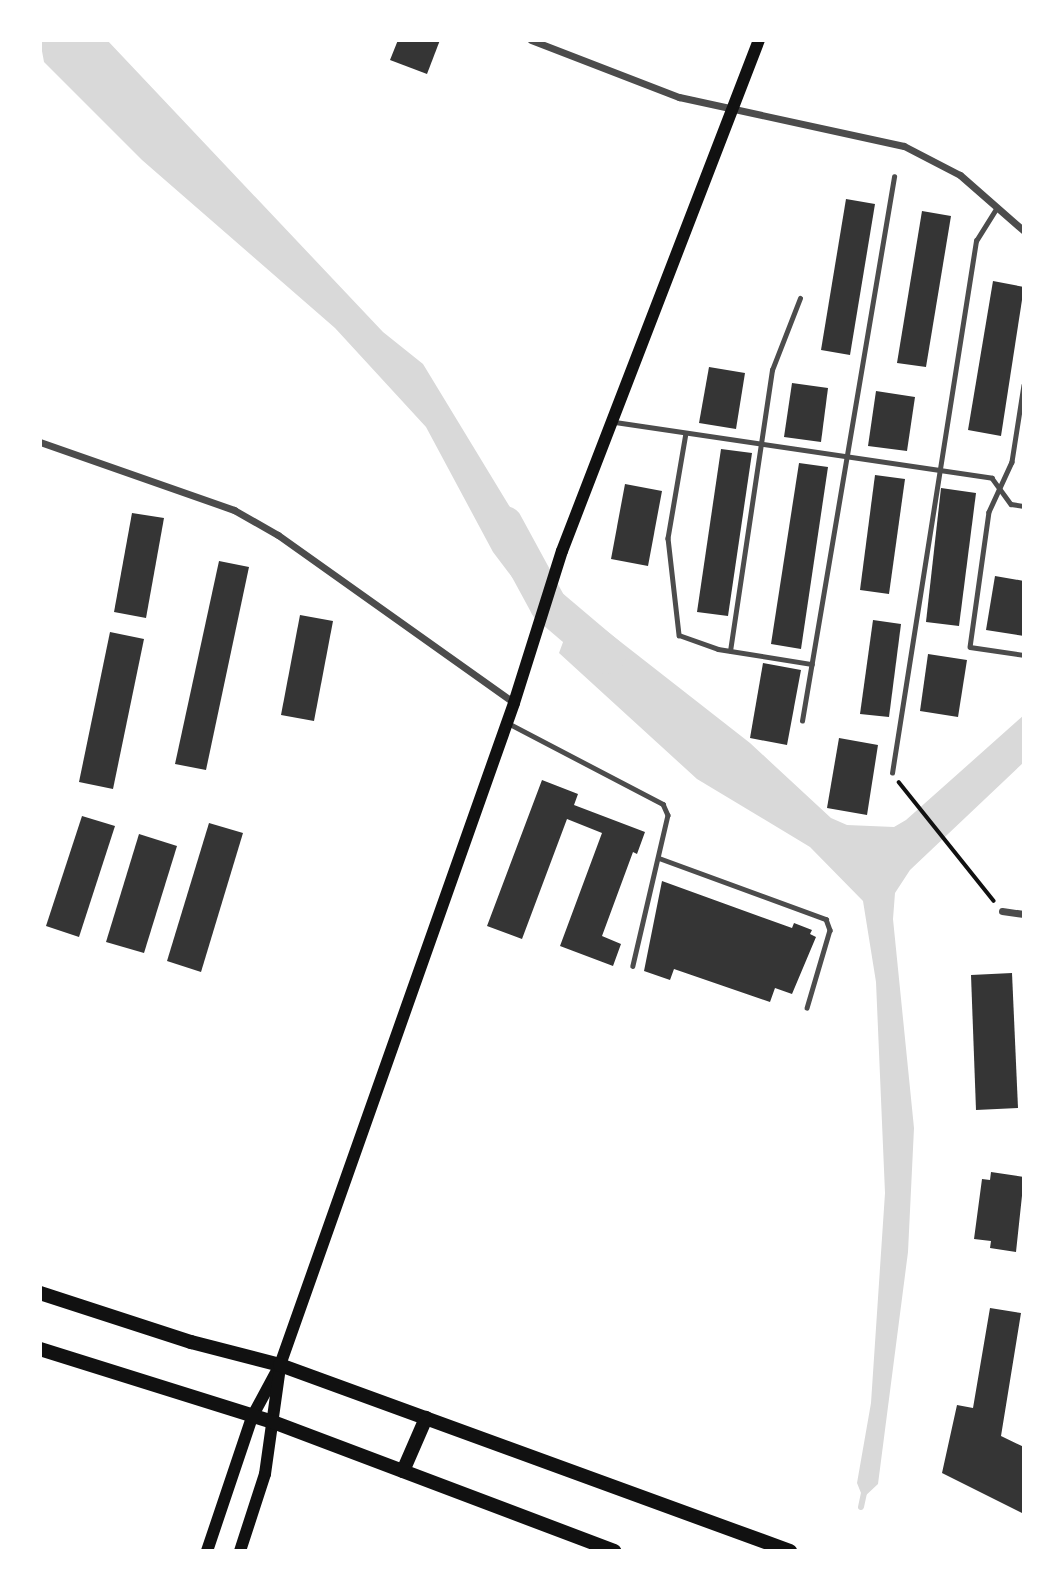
<!DOCTYPE html>
<style>
body{margin:0}
#map{position:relative;width:1064px;height:1591px;overflow:hidden;background:#fff;font-family:"Roboto Condensed",sans-serif}
div>[style]{position:absolute}
[style*='--x']{left:calc(var(--x)*1px);top:calc(var(--y)*1px);width:calc(var(--w)*1px);rotate:calc(var(--a)*1deg)}
.water>*{inset:0;background:#d9d9d9}
.stream>*{height:6px;margin:-3px;padding:0 3px;transform-origin:3px;border-radius:3px;background:#d9d9d9}
.river>*{height:37px;margin:-18.5px;padding:0 18.5px;transform-origin:18.5px;border-radius:18.5px;background:#d9d9d9}
.building>*{inset:0;background:#353535}
.path>*{height:3.5px;margin:-1.75px;padding:0 1.75px;transform-origin:1.75px;border-radius:1.75px;background:#111}
.service>*{height:4.5px;margin:-2.25px;padding:0 2.25px;transform-origin:2.25px;border-radius:2.25px;background:#4c4c4c}
.minor>*{height:7px;margin:-3.5px;padding:0 3.5px;transform-origin:3.5px;border-radius:3.5px;background:#4c4c4c}
.secondary>*{height:12px;margin:-6px;padding:0 6px;transform-origin:6px;border-radius:6px;background:#111}
.primary>*{height:14px;margin:-7px;padding:0 7px;transform-origin:7px;border-radius:7px;background:#111}
span{translate:-50% -50%;white-space:nowrap;text-align:center;line-height:1.15;-webkit-text-stroke:5px #fff;paint-order:stroke}
.frame{position:absolute;inset:0;border:42px solid #fff;pointer-events:none}
</style>
<div id="map">
<div class="water">
<i style="clip-path:polygon(40px 40px,107px 40px,383px 332px,423px 364px,533px 545px,521px 589px,493px 552px,426px 427px,335px 328px,142px 160px,44px 62px)"></i>
<i style="clip-path:polygon(576px 607px,750px 743px,831px 818px,847px 825px,894px 827px,906px 820px,1024px 715px,1024px 762px,910px 870px,895px 893px,893px 919px,914px 1128px,908px 1252px,878px 1484px,863px 1498px,857px 1483px,871px 1403px,885px 1193px,876px 982px,863px 901px,810px 847px,697px 779px,559px 653px)"></i>
</div>
<div class="stream">
<i style="--x:861;--y:1507;--w:14;--a:-78"></i>
</div>
<div class="river">
<i style="--x:504;--y:524;--w:92;--a:61.5"></i>
<i style="--x:548;--y:605;--w:77;--a:40.3"></i>
</div>
<div class="building">
<i style="clip-path:polygon(398px 40px,440px 40px,427px 74px,390px 60px)"></i>
<i style="clip-path:polygon(846px 199px,875px 204px,850px 355px,821px 350px)"></i>
<i style="clip-path:polygon(922px 211px,951px 216px,926px 367px,897px 363px)"></i>
<i style="clip-path:polygon(993px 281px,1024px 287px,1001px 436px,968px 430px)"></i>
<i style="clip-path:polygon(709px 367px,745px 373px,736px 429px,699px 423px)"></i>
<i style="clip-path:polygon(792px 383px,828px 388px,821px 442px,784px 437px)"></i>
<i style="clip-path:polygon(876px 391px,915px 397px,907px 451px,868px 446px)"></i>
<i style="clip-path:polygon(721px 449px,752px 453px,728px 616px,697px 612px)"></i>
<i style="clip-path:polygon(799px 463px,828px 467px,801px 649px,771px 644px)"></i>
<i style="clip-path:polygon(875px 475px,905px 479px,889px 594px,860px 590px)"></i>
<i style="clip-path:polygon(625px 484px,662px 491px,648px 566px,611px 559px)"></i>
<i style="clip-path:polygon(941px 488px,976px 493px,959px 626px,926px 622px)"></i>
<i style="clip-path:polygon(132px 513px,164px 518px,146px 618px,114px 612px)"></i>
<i style="clip-path:polygon(219px 561px,249px 567px,206px 770px,175px 764px)"></i>
<i style="clip-path:polygon(995px 576px,1024px 581px,1024px 636px,986px 630px)"></i>
<i style="clip-path:polygon(300px 615px,333px 621px,314px 721px,281px 715px)"></i>
<i style="clip-path:polygon(873px 620px,901px 624px,889px 717px,860px 714px)"></i>
<i style="clip-path:polygon(110px 632px,144px 639px,113px 789px,79px 782px)"></i>
<i style="clip-path:polygon(928px 654px,967px 660px,958px 717px,920px 711px)"></i>
<i style="clip-path:polygon(763px 663px,801px 670px,787px 745px,750px 738px)"></i>
<i style="clip-path:polygon(839px 738px,878px 745px,867px 815px,827px 808px)"></i>
<i style="clip-path:polygon(542px 780px,578px 794px,574px 805px,645px 832px,637px 854px,633px 852px,602px 936px,621px 944px,613px 966px,560px 946px,602px 833px,567px 819px,522px 939px,487px 926px)"></i>
<i style="clip-path:polygon(82px 816px,115px 826px,79px 937px,46px 926px)"></i>
<i style="clip-path:polygon(209px 823px,243px 833px,201px 972px,167px 961px)"></i>
<i style="clip-path:polygon(139px 834px,177px 846px,144px 953px,106px 942px)"></i>
<i style="clip-path:polygon(662px 881px,792px 928px,794px 923px,812px 930px,810px 934px,816px 937px,792px 994px,775px 988px,770px 1002px,674px 969px,670px 980px,644px 971px)"></i>
<i style="clip-path:polygon(1012px 973px,1018px 1108px,976px 1110px,971px 975px)"></i>
<i style="clip-path:polygon(991px 1172px,1024px 1177px,1016px 1252px,990px 1248px,991px 1241px,974px 1239px,982px 1179px,990px 1180px)"></i>
<i style="clip-path:polygon(990px 1308px,1021px 1313px,1001px 1436px,1024px 1447px,1024px 1514px,942px 1473px,957px 1405px,973px 1408px)"></i>
</div>
<div class="path">
<i style="--x:899;--y:782;--w:152;--a:51.4"></i>
</div>
<div class="service">
<i style="--x:1024;--y:385;--w:78;--a:98.9"></i>
<i style="--x:1012;--y:462;--w:55;--a:114.7"></i>
<i style="--x:989;--y:512;--w:136;--a:98"></i>
<i style="--x:970;--y:647;--w:55;--a:8.4"></i>
<i style="--x:615;--y:422;--w:381;--a:8.4"></i>
<i style="--x:992;--y:478;--w:32;--a:54"></i>
<i style="--x:1011;--y:504;--w:13;--a:9"></i>
<i style="--x:686;--y:433;--w:107;--a:99.7"></i>
<i style="--x:668;--y:538;--w:98;--a:83.5"></i>
<i style="--x:679;--y:635;--w:41;--a:19.7"></i>
<i style="--x:718;--y:649;--w:95;--a:9.1"></i>
<i style="--x:730;--y:651;--w:284;--a:-81.5"></i>
<i style="--x:772;--y:370;--w:77;--a:-68.7"></i>
<i style="--x:802;--y:721;--w:552;--a:-80.4"></i>
<i style="--x:508;--y:723;--w:175;--a:27.6"></i>
<i style="--x:663;--y:804;--w:12;--a:66"></i>
<i style="--x:668;--y:815;--w:155;--a:103.1"></i>
<i style="--x:892;--y:773;--w:539;--a:-81.03"></i>
<i style="--x:976;--y:241;--w:39;--a:-58"></i>
<i style="--x:659;--y:858;--w:178;--a:20.1"></i>
<i style="--x:826;--y:919;--w:12;--a:70"></i>
<i style="--x:830;--y:930;--w:81;--a:106.4"></i>
</div>
<div class="minor">
<i style="--x:531;--y:40;--w:159;--a:21.1"></i>
<i style="--x:679;--y:97;--w:230;--a:12.3"></i>
<i style="--x:904;--y:146;--w:63;--a:27.4"></i>
<i style="--x:960;--y:175;--w:85;--a:41.2"></i>
<i style="--x:40;--y:442;--w:206;--a:19.3"></i>
<i style="--x:234;--y:510;--w:51;--a:29.6"></i>
<i style="--x:278;--y:535;--w:290;--a:35.4"></i>
<i style="--x:1002;--y:911;--w:22;--a:8"></i>
</div>
<div class="secondary">
<i style="--x:207;--y:1551;--w:141;--a:-71.4"></i>
<i style="--x:252;--y:1417;--w:59;--a:-61.7"></i>
<i style="--x:280;--y:1365;--w:702;--a:-70.53"></i>
<i style="--x:514;--y:703;--w:159;--a:-72.5"></i>
<i style="--x:562;--y:551;--w:548;--a:-68.92"></i>
<i style="--x:240;--y:1551;--w:81;--a:-72"></i>
<i style="--x:265;--y:1474;--w:101;--a:-82"></i>
</div>
<div class="primary">
<i style="--x:40;--y:1293;--w:159;--a:18"></i>
<i style="--x:191;--y:1342;--w:92;--a:14.5"></i>
<i style="--x:280;--y:1365;--w:543;--a:20.04"></i>
<i style="--x:40;--y:1349;--w:244;--a:17.4"></i>
<i style="--x:273;--y:1422;--w:365;--a:20.7"></i>
<i style="--x:403;--y:1471;--w:58;--a:-66.5"></i>
</div>
<div class="frame"></div>
</div>
